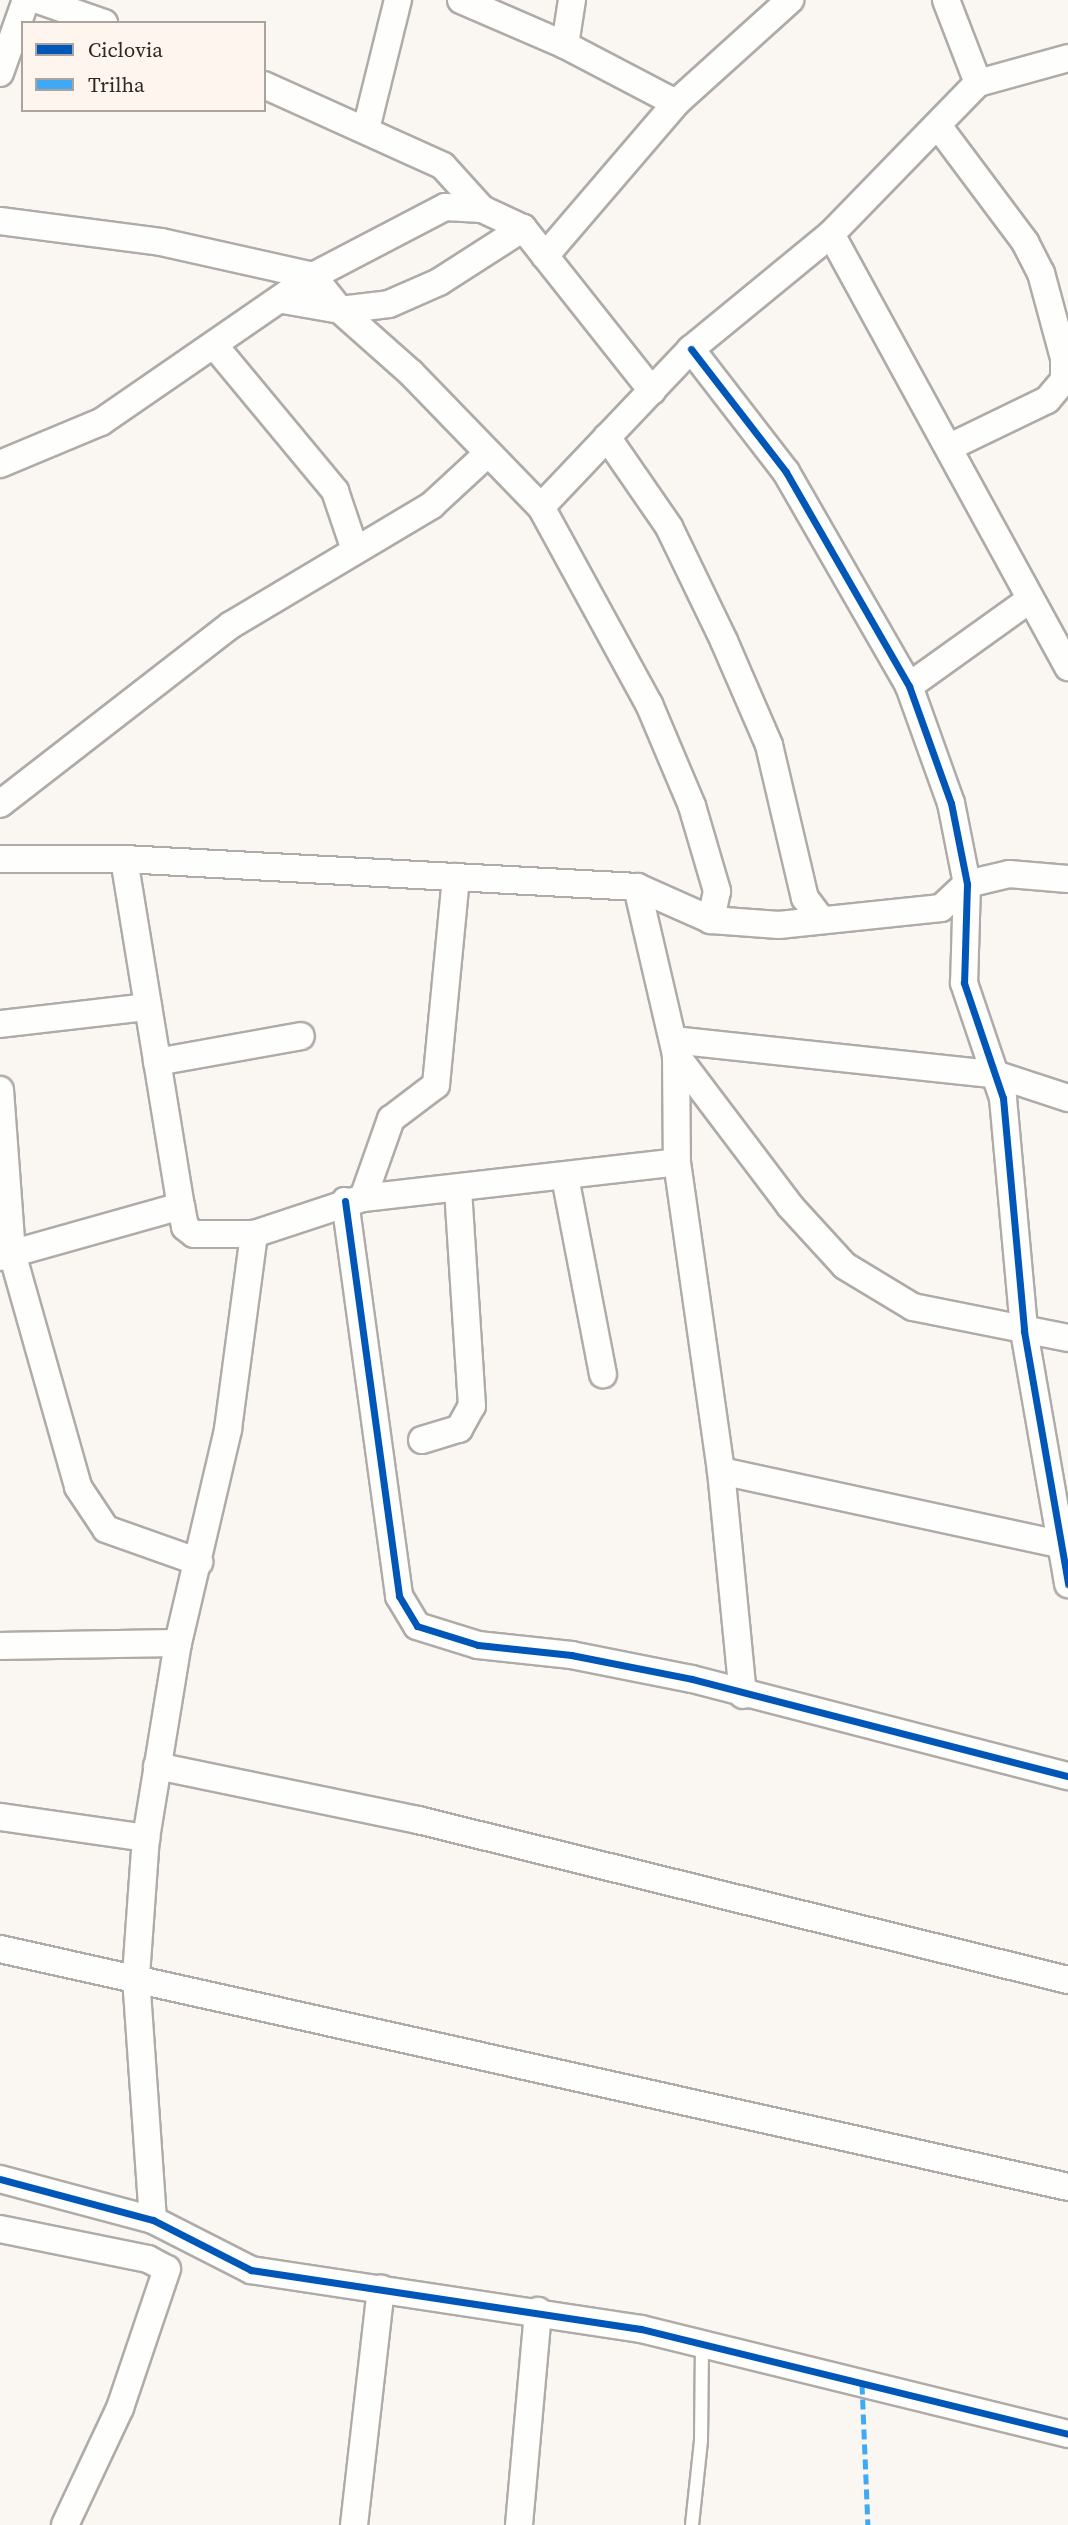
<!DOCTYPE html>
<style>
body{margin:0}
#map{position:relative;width:1068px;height:2525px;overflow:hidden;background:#faf6f2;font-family:"Source Serif 4",serif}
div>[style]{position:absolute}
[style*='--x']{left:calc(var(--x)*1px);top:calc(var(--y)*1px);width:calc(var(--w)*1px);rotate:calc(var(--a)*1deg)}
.roads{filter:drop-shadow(2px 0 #afaba8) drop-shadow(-2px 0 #afaba8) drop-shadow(0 2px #afaba8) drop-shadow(0 -2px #afaba8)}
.service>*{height:12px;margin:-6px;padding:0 6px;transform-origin:6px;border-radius:6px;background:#fefefd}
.minor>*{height:26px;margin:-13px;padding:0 13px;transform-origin:13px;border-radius:13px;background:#fefefd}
.quiet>*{height:5px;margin-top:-2.5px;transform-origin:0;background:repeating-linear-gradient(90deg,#3fa9f5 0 10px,transparent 0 15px)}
.cycleway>*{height:7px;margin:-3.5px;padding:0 3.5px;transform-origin:3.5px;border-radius:3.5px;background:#0057b8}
span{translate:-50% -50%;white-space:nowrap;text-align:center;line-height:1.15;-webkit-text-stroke:5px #fef6ee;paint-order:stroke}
.legend{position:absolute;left:21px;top:21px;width:245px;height:91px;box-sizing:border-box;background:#fef6ee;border:2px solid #aaa49e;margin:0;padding:9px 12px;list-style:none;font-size:21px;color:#2d2926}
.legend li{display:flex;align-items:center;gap:14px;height:35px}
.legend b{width:35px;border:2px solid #aaa49e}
</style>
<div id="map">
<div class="roads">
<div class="service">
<i style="--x:692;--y:2525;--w:84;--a:-83.9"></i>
<i style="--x:701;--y:2441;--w:99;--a:-89.4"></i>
</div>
<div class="minor">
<i style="--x:38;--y:0;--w:70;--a:19.2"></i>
<i style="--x:461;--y:0;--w:113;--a:23.4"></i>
<i style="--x:565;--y:45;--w:125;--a:27.6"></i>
<i style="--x:946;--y:0;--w:89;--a:68.9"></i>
<i style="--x:565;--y:45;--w:46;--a:-81.2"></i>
<i style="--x:0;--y:73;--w:77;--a:-70.4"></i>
<i style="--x:264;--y:85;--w:196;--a:24.3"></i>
<i style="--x:443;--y:166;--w:58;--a:47.8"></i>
<i style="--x:939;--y:127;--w:144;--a:53.2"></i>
<i style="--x:1025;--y:242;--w:35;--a:63"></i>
<i style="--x:1041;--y:273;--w:88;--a:74.9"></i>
<i style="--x:1064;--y:358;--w:22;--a:90"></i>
<i style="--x:1064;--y:380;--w:26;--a:130"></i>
<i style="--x:1047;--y:400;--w:106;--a:154.2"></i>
<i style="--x:366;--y:129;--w:133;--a:-76.1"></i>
<i style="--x:0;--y:221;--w:162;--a:7.4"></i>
<i style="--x:161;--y:242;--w:156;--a:12.6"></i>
<i style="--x:313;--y:276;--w:43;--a:51.5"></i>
<i style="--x:340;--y:310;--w:49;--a:-7"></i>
<i style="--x:389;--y:304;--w:55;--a:-23.7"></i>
<i style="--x:439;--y:282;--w:100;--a:-32.7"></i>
<i style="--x:831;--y:234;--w:494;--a:61.3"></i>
<i style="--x:545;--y:256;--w:201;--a:-49.4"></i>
<i style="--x:676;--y:103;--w:154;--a:-42.1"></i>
<i style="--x:283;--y:300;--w:58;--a:10"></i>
<i style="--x:340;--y:310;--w:95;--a:41.6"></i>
<i style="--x:411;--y:373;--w:187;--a:45.9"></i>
<i style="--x:541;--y:507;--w:225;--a:61.3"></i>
<i style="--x:649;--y:704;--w:111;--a:67.1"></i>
<i style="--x:692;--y:806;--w:89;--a:73.6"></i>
<i style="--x:717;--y:891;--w:30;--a:102"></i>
<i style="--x:214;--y:345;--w:190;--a:50.3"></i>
<i style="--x:335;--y:491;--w:59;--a:71.3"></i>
<i style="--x:691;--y:349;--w:155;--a:52.3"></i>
<i style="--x:786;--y:472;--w:247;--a:60.1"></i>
<i style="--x:909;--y:686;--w:124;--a:70.3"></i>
<i style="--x:951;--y:803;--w:83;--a:78.8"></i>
<i style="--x:967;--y:884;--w:99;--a:91.7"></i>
<i style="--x:964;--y:983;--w:121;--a:71.3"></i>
<i style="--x:1003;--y:1098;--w:234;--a:84.8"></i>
<i style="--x:1024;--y:1331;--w:257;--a:80.1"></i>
<i style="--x:607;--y:437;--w:109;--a:55.4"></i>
<i style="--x:669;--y:527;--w:127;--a:64.2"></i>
<i style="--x:724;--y:641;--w:113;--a:66.6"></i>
<i style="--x:769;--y:745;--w:157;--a:76.8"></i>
<i style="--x:805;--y:898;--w:26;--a:53"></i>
<i style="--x:0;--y:464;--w:109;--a:-22.6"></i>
<i style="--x:101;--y:422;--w:257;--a:-34.6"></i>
<i style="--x:313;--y:276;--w:149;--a:-27.6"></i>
<i style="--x:445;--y:207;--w:37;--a:3"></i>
<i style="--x:482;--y:209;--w:45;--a:24.9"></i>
<i style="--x:523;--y:228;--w:208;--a:51.6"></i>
<i style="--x:541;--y:507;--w:218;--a:-46.5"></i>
<i style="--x:691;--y:349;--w:181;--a:-39.4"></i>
<i style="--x:831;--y:234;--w:211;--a:-45.8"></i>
<i style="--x:978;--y:83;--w:93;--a:-15.5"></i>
<i style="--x:909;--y:686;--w:148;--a:-35.6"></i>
<i style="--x:0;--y:804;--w:292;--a:-37.8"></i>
<i style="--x:231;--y:625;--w:234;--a:-30.8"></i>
<i style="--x:432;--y:505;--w:75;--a:-42.8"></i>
<i style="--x:0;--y:859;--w:124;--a:0"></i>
<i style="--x:124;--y:859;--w:514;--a:3.12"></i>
<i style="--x:637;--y:887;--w:81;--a:24"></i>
<i style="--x:711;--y:920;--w:68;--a:4.2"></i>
<i style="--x:779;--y:925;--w:163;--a:-6"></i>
<i style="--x:941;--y:908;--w:35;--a:-43"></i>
<i style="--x:967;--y:884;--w:43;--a:-13.4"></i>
<i style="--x:1009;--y:874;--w:59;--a:4.8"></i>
<i style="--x:124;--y:859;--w:352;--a:80.7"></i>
<i style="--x:181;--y:1206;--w:21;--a:79"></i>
<i style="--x:185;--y:1227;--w:11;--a:38"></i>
<i style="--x:194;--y:1234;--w:60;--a:0"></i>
<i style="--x:254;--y:1234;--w:115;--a:-18.3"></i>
<i style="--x:363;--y:1198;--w:316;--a:-6.5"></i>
<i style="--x:637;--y:887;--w:172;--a:76.9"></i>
<i style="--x:676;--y:1055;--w:189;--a:52.9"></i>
<i style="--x:790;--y:1206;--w:81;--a:47.5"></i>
<i style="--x:845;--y:1266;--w:79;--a:31.1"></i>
<i style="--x:913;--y:1307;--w:158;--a:11.3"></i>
<i style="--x:0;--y:1024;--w:149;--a:-6.6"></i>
<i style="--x:673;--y:1040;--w:327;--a:6.1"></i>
<i style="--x:998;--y:1075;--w:74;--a:18.2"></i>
<i style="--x:676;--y:1055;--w:107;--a:89.5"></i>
<i style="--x:677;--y:1162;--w:312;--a:81.9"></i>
<i style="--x:721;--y:1471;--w:225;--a:84.4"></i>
<i style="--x:157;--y:1062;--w:146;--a:-10.2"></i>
<i style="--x:0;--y:1090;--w:163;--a:85.8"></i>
<i style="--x:12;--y:1253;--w:243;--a:74.2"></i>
<i style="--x:78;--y:1487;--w:50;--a:56.3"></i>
<i style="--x:106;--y:1529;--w:99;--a:19.5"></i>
<i style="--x:565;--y:1177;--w:201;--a:79.1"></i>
<i style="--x:363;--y:1198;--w:84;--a:-70.5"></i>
<i style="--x:391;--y:1119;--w:56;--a:-37.1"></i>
<i style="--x:436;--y:1085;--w:209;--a:-84.5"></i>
<i style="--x:345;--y:1201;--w:399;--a:82.2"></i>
<i style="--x:399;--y:1596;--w:35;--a:59"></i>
<i style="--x:417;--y:1626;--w:64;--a:17.3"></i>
<i style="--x:478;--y:1645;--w:94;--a:6.1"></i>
<i style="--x:571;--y:1655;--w:123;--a:11.2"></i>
<i style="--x:692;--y:1679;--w:388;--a:14.5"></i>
<i style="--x:0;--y:1257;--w:188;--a:-15.7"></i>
<i style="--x:422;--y:1440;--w:39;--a:-17"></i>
<i style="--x:459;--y:1429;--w:26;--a:-61"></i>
<i style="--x:472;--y:1406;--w:215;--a:-93.7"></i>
<i style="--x:721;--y:1471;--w:355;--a:12.2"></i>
<i style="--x:0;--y:1646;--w:178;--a:-1"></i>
<i style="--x:157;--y:1766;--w:267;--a:11.7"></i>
<i style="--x:418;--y:1820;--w:669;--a:13.83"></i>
<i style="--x:0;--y:1817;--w:148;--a:8.2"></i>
<i style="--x:0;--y:1949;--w:1094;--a:12.56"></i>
<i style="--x:0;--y:2179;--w:158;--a:15"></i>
<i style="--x:153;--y:2220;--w:110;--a:27"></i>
<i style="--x:251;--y:2270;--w:394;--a:8.6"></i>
<i style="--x:641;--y:2329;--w:440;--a:13.8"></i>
<i style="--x:153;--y:2220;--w:245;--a:-94"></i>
<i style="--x:136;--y:1976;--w:138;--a:-85.9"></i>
<i style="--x:146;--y:1838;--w:198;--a:-80.7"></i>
<i style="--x:178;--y:1643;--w:220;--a:-76.8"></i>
<i style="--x:228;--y:1429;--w:197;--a:-82.4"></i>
<i style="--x:0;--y:2229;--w:151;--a:11.5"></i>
<i style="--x:148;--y:2259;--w:21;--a:28"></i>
<i style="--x:167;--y:2269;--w:147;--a:108.7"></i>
<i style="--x:120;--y:2408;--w:129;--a:115.2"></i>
<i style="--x:354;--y:2525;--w:238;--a:-83.5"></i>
<i style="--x:519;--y:2525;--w:215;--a:-84.9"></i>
</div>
</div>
<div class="quiet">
<i style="--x:862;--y:2384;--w:141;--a:87.6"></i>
</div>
<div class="cycleway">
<i style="--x:691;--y:349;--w:155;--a:52.3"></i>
<i style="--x:786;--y:472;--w:247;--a:60.1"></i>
<i style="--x:909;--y:686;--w:124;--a:70.3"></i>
<i style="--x:951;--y:803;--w:83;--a:78.8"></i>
<i style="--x:967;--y:884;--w:99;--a:91.7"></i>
<i style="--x:964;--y:983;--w:121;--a:71.3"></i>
<i style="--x:1003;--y:1098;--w:234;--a:84.8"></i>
<i style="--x:1024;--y:1331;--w:257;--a:80.1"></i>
<i style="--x:345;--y:1201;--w:399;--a:82.2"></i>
<i style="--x:399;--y:1596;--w:35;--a:59"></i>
<i style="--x:417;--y:1626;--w:64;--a:17.3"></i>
<i style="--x:478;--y:1645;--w:94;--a:6.1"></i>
<i style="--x:571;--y:1655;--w:123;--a:11.2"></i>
<i style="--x:692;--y:1679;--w:388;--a:14.5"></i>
<i style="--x:0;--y:2179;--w:158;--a:15"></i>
<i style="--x:153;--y:2220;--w:110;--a:27"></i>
<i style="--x:251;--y:2270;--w:394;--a:8.6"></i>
<i style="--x:641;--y:2329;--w:440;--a:13.8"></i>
</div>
<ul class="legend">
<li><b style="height:9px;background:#0057b8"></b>Ciclovia</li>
<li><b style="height:9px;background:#3fa9f5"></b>Trilha</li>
</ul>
</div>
